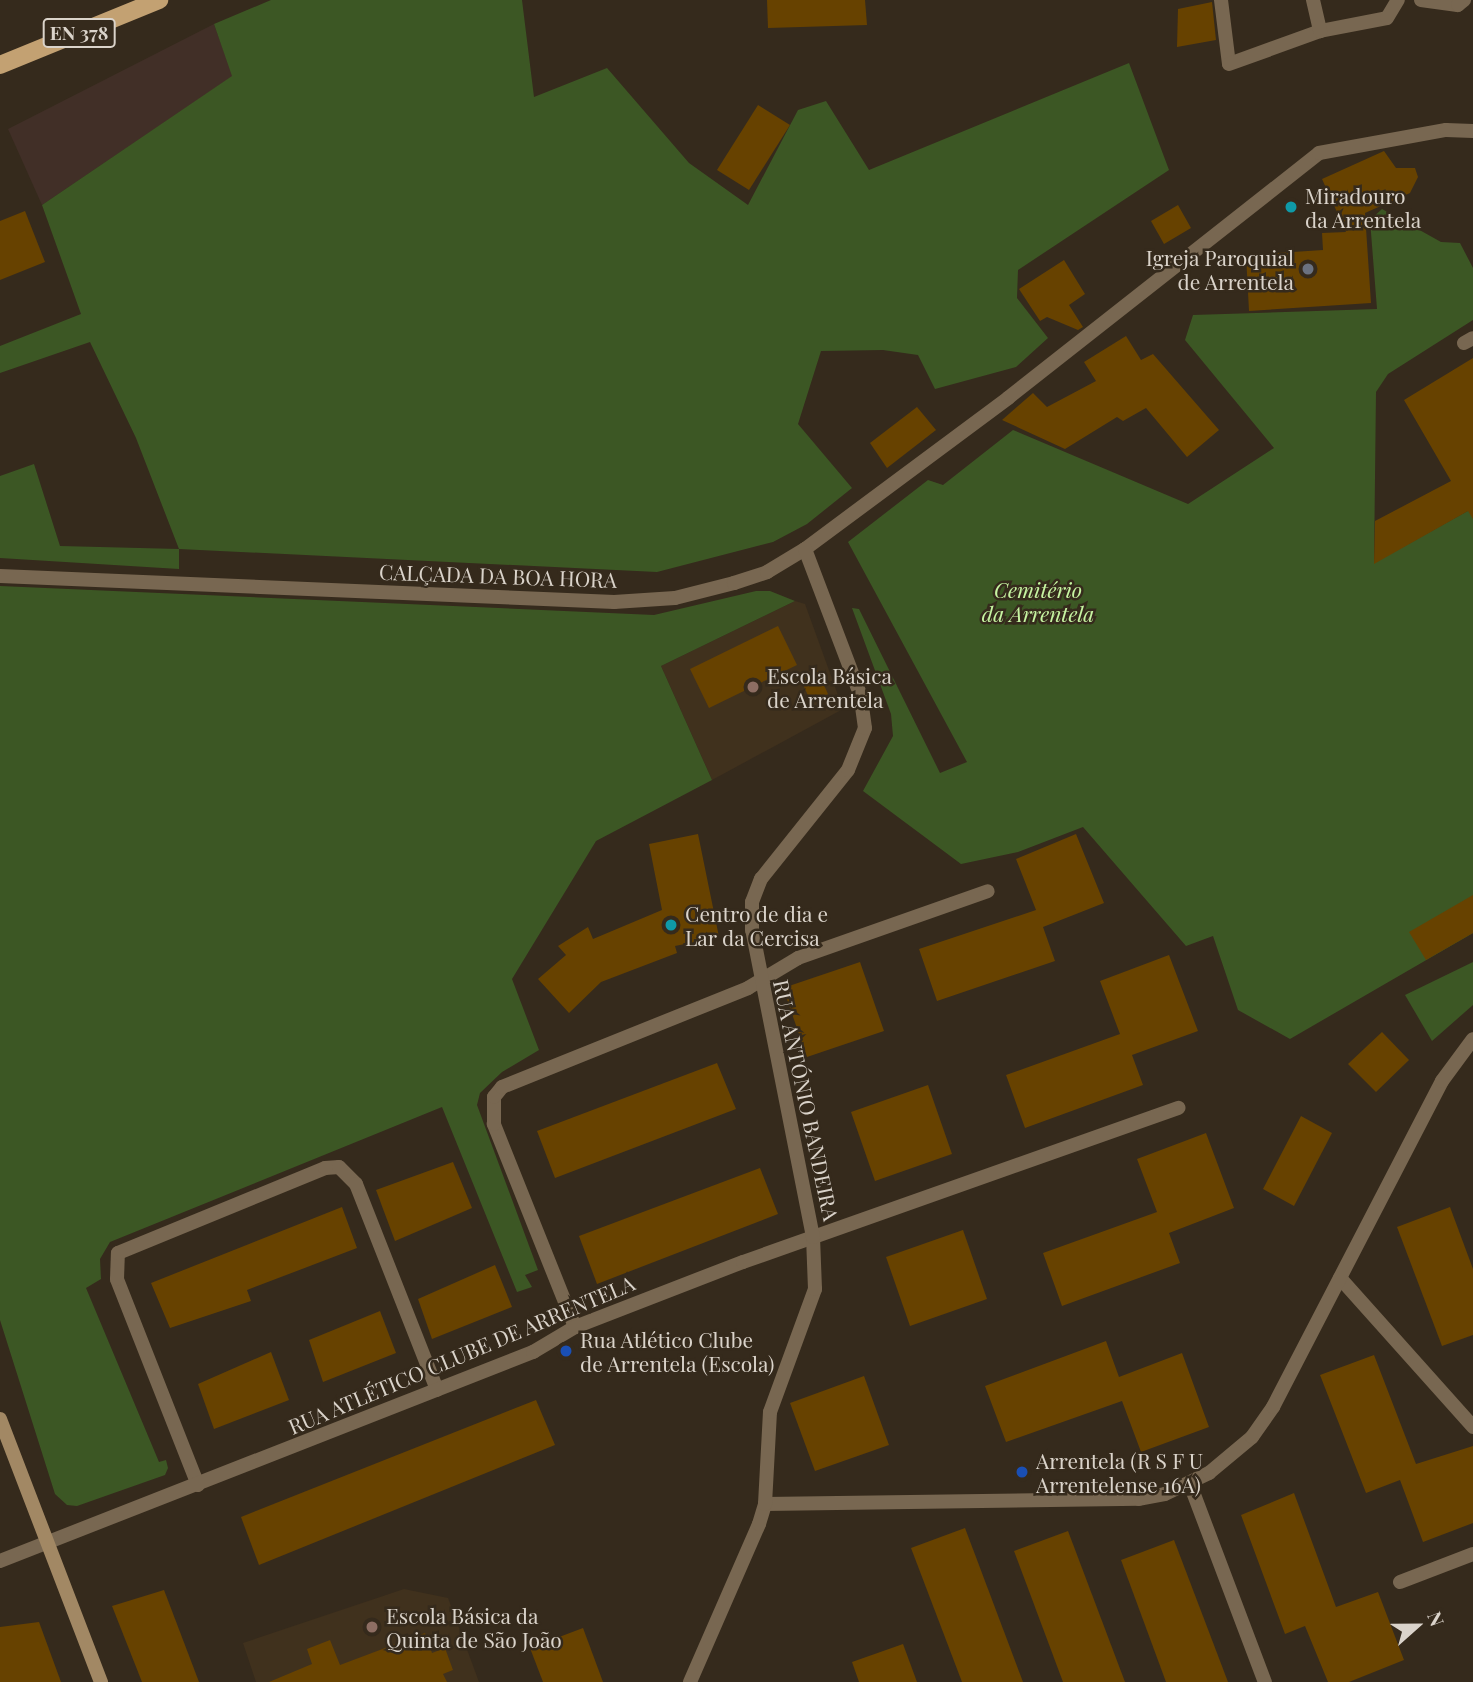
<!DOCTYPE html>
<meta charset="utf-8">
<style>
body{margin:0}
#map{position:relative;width:1473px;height:1682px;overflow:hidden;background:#352a1c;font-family:"Playfair Display",serif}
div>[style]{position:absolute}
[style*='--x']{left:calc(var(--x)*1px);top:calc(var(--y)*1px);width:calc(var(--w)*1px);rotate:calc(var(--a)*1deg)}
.built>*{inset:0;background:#40311d}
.industrial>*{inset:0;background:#412f27}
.green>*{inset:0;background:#3c5724}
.building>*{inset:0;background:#674200}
.street>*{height:14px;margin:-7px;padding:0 7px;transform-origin:7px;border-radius:7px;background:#786751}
.secondary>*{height:14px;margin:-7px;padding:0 7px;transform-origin:7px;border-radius:7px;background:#a28864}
.primary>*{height:18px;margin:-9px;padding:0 9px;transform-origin:9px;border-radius:9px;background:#c3a172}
.dots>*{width:19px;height:19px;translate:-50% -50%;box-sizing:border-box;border:4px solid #352a1c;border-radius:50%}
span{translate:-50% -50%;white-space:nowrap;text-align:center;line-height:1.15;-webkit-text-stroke:5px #352a1c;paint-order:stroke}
.shield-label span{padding:2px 5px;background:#352a1c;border:2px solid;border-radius:5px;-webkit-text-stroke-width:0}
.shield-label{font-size:19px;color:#dad3ca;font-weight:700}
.poi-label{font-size:21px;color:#dad3ca}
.left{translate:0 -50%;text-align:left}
.right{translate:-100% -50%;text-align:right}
.street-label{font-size:21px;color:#dad3ca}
.park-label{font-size:21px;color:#c7f5a2;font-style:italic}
.north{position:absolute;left:1382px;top:1591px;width:70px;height:70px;-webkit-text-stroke:5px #352a1c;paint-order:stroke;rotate:69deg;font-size:19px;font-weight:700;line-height:28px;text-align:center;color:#dad3ca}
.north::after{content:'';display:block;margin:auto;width:24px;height:32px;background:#dad3ca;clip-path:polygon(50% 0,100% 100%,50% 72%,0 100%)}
</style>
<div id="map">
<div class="built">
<i style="clip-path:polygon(795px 601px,805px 604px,843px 709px,712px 780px,661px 666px)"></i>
<i style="clip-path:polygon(404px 1589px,448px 1598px,479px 1682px,256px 1682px,243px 1643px)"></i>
</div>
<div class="industrial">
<i style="clip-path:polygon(214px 24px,233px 76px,42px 205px,8px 129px)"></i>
</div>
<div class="green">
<i style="clip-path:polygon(271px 0,522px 0,534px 97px,607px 68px,689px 163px,748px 205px,798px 110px,826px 101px,869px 170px,1129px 63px,1169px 170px,1018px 270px,1017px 298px,1048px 338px,1016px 367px,935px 389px,918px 355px,883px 350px,821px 351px,798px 424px,852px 488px,807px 524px,773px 542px,657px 572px,179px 549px,179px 569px,0 558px,0 476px,34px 464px,60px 546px,179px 549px,136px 438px,90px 342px,0 373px,0 346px,81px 314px,42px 205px,232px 76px,214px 24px)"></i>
<i style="clip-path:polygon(1382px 209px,1441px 242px,1460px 243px,1473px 268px,1473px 320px,1388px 374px,1376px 392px,1374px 563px,1473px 508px,1473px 933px,1290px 1039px,1238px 1010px,1213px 936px,1186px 946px,1083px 827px,1018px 852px,961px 864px,863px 791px,893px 736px,891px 714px,852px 608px,859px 609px,940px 773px,967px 762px,848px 542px,928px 480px,943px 485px,1013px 430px,1188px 504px,1274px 448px,1185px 340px,1193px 315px,1377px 309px,1370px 220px)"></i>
<i style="clip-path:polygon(0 586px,654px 615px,756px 591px,770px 591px,795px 601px,661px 666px,712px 780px,596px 841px,512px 979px,539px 1050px,502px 1072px,480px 1093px,477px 1105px,538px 1270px,525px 1275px,532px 1287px,517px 1292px,442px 1107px,110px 1242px,100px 1259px,101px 1279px,86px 1288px,159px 1462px,166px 1460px,168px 1468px,165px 1475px,77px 1506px,67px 1505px,55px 1494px,0 1320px)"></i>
<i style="clip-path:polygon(1473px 962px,1473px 1005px,1432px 1041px,1405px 995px)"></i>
</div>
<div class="building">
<i style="clip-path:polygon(767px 0,865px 0,867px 25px,768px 28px)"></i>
<i style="clip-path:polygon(1212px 2px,1216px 40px,1177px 47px,1178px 9px)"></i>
<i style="clip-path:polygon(758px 105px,790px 125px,749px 190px,717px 170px)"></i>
<i style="clip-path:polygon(1384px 151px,1396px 168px,1415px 168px,1418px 177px,1410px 193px,1365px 213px,1371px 303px,1249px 311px,1246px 255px,1323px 250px,1322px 233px,1346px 232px,1322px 179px)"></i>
<i style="clip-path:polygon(1178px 205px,1191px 228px,1164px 244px,1151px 221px)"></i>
<i style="clip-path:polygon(25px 211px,45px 262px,0 280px,0 221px)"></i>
<i style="clip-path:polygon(1064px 260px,1085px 294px,1069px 305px,1083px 327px,1078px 330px,1047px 317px,1040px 321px,1019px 289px)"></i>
<i style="clip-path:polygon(1126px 336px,1141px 360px,1153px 354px,1219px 430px,1187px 457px,1146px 408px,1123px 421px,1117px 417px,1065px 449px,1002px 420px,1033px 393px,1047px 407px,1096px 381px,1084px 362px)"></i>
<i style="clip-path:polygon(1473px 358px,1473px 519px,1468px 511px,1374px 564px,1375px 521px,1451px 481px,1404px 400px)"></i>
<i style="clip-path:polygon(917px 407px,936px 430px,887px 468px,870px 443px)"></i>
<i style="clip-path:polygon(778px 626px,797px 665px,709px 708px,690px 669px)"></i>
<i style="clip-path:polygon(817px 670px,828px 694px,811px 702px,800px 678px)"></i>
<i style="clip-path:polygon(698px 834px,719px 937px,675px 946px,677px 953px,601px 982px,569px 1013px,538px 979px,566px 955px,558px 946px,588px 927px,593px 939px,662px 910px,649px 844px)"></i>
<i style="clip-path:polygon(1076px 834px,1104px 903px,1043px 927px,1055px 961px,937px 1001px,919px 949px,1036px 910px,1016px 859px)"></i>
<i style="clip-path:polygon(1473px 895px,1473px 933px,1426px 960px,1409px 932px)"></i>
<i style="clip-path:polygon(1169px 955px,1198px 1031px,1132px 1055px,1143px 1085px,1025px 1128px,1006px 1075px,1120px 1034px,1100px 981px)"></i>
<i style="clip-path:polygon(860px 962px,884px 1031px,807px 1057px,783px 988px)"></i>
<i style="clip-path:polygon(1382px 1032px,1409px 1060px,1376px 1092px,1348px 1064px)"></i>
<i style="clip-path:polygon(717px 1063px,736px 1109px,555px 1178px,537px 1131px)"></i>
<i style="clip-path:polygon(928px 1085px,952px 1154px,875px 1181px,851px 1112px)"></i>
<i style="clip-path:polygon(1301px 1116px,1332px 1133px,1294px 1206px,1263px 1189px)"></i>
<i style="clip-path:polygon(1206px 1133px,1234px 1208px,1169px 1233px,1180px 1263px,1062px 1306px,1043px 1253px,1157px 1212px,1137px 1159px)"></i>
<i style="clip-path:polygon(453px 1162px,472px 1208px,395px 1241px,376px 1190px)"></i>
<i style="clip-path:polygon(760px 1168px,778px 1214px,597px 1284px,579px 1236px)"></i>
<i style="clip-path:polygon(342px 1207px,357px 1248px,247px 1290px,251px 1301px,170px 1328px,151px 1283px)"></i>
<i style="clip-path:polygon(1450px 1207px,1473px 1269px,1473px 1335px,1442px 1346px,1397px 1227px)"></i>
<i style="clip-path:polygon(963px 1230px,987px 1299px,910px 1326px,886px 1257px)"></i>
<i style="clip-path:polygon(495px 1265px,512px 1307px,432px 1339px,418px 1299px)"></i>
<i style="clip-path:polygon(380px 1311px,396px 1353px,323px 1382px,309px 1340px)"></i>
<i style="clip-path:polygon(1106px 1341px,1119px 1377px,1182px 1353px,1209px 1427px,1141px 1452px,1122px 1401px,1006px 1442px,985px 1386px)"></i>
<i style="clip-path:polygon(271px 1352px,289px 1400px,214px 1429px,198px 1384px)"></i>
<i style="clip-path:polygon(1374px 1355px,1416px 1464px,1473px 1446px,1473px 1523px,1423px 1542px,1400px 1480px,1366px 1493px,1320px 1375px)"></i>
<i style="clip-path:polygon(864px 1376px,889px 1445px,815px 1471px,790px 1403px)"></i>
<i style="clip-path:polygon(536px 1400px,555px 1445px,259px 1565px,241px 1517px)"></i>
<i style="clip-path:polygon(1294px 1493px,1336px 1607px,1378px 1592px,1404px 1660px,1349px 1682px,1328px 1682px,1305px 1626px,1285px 1634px,1241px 1515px)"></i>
<i style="clip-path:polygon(965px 1528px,1023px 1682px,962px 1682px,911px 1548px)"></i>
<i style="clip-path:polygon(1068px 1531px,1125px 1682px,1063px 1682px,1014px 1551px)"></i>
<i style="clip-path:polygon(1174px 1540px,1228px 1682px,1166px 1682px,1121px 1560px)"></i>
<i style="clip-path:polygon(164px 1590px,199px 1682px,142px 1682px,112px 1606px)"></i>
<i style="clip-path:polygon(39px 1622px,61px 1682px,0 1682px,0 1627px)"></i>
<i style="clip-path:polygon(583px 1628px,603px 1682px,543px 1682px,530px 1648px)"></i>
<i style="clip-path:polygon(425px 1633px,432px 1653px,445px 1648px,453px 1670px,443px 1674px,447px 1682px,269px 1682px,312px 1664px,307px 1649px,330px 1640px,340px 1665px)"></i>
<i style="clip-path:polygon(903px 1644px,917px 1682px,859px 1682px,852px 1662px)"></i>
</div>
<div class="street">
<i style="--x:1221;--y:0;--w:64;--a:82.9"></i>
<i style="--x:1229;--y:64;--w:97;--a:-19.9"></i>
<i style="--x:1320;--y:31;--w:68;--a:-11"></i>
<i style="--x:1387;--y:18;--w:21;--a:-59"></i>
<i style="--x:1313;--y:0;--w:32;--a:77"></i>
<i style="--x:1421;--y:0;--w:37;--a:8"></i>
<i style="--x:1458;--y:5;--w:8;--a:-40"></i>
<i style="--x:1464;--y:343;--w:10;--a:-29"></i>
<i style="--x:0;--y:576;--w:615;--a:2.42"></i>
<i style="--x:614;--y:602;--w:61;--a:-3.8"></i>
<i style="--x:675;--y:598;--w:61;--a:-14.3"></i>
<i style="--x:734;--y:583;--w:35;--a:-18"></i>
<i style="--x:767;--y:572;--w:44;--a:-31.2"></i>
<i style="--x:805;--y:549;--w:253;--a:-36.6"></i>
<i style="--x:1008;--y:398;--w:396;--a:-38.2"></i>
<i style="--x:1319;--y:153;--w:129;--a:-10.3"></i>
<i style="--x:1446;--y:130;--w:27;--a:2"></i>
<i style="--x:1340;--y:1278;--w:200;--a:48.2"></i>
<i style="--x:575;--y:1327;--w:219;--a:-111.8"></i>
<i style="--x:494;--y:1124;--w:27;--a:-90"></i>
<i style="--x:494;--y:1097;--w:13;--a:-51"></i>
<i style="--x:502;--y:1087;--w:265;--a:-21.9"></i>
<i style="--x:748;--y:988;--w:58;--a:-31"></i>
<i style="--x:798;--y:958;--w:201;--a:-19.4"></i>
<i style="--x:1190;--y:1484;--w:212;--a:69.3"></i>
<i style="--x:198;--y:1485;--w:221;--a:-111.5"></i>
<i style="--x:117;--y:1279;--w:26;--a:-88"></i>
<i style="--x:118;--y:1253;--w:224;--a:-22.3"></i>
<i style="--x:325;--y:1168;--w:14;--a:-4"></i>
<i style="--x:339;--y:1167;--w:24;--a:45"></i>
<i style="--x:356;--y:1184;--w:221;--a:68.5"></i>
<i style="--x:765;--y:1504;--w:374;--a:-0.8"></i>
<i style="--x:1139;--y:1499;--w:26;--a:-11"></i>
<i style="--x:1165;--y:1494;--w:49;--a:-25.5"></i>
<i style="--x:1209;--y:1473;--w:56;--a:-39.9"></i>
<i style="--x:1252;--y:1437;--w:37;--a:-55"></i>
<i style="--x:1273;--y:1407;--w:367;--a:-62.6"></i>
<i style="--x:1442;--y:1081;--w:52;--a:-53.6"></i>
<i style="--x:0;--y:1561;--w:573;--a:-21.41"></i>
<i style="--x:533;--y:1352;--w:49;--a:-30.8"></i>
<i style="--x:575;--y:1327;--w:180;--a:-21.2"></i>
<i style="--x:743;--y:1262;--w:462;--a:-19.5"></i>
<i style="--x:1400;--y:1582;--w:78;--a:-21"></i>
<i style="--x:690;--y:1682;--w:172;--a:-66.4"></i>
<i style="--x:759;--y:1524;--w:21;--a:-73"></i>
<i style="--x:765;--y:1504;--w:92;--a:-86.9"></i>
<i style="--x:770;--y:1412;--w:131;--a:-69.9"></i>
<i style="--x:815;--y:1289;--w:52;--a:-92.2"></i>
<i style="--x:813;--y:1237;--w:313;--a:-101.2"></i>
<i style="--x:752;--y:930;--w:28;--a:-90"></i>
<i style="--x:752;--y:902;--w:25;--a:-69"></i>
<i style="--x:761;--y:879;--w:139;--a:-51.4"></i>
<i style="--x:848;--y:770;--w:45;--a:-68"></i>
<i style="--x:865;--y:728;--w:34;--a:-98"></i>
<i style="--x:860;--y:694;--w:155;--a:-110.8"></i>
</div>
<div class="secondary">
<i style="--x:0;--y:1419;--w:282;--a:69"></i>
</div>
<div class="primary">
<i style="--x:0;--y:65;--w:172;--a:-22.2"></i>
</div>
<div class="dots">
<i style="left:1291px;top:207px;background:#0f9aa8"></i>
<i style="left:1308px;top:269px;background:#6b7280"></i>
<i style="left:753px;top:687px;background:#8d6e63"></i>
<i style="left:671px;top:925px;background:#0f9aa8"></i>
<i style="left:566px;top:1351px;background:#1a4fb4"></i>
<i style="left:1022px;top:1472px;background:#1a4fb4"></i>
<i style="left:372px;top:1627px;background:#8d6e63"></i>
</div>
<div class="shield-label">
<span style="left:79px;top:33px">EN 378</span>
</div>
<div class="poi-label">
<span class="left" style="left:1305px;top:207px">Miradouro<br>da Arrentela</span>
<span class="right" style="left:1294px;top:269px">Igreja Paroquial<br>de Arrentela</span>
<span class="left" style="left:767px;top:687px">Escola Básica<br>de Arrentela</span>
<span class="left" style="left:685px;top:925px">Centro de dia e<br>Lar da Cercisa</span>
<span class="left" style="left:580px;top:1351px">Rua Atlético Clube<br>de Arrentela (Escola)</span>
<span class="left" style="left:1036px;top:1472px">Arrentela (R S F U<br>Arrentelense 16A)</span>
<span class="left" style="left:386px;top:1627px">Escola Básica da<br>Quinta de São João</span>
</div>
<div class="street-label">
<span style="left:498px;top:575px;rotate:2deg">CALÇADA DA BOA HORA</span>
<span style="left:807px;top:1100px;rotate:78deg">RUA ANTÓNIO BANDEIRA</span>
<span style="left:461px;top:1354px;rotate:-23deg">RUA ATLÉTICO CLUBE DE ARRENTELA</span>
</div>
<div class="park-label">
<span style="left:1038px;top:601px">Cemitério<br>da Arrentela</span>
</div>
<div class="north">N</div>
</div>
